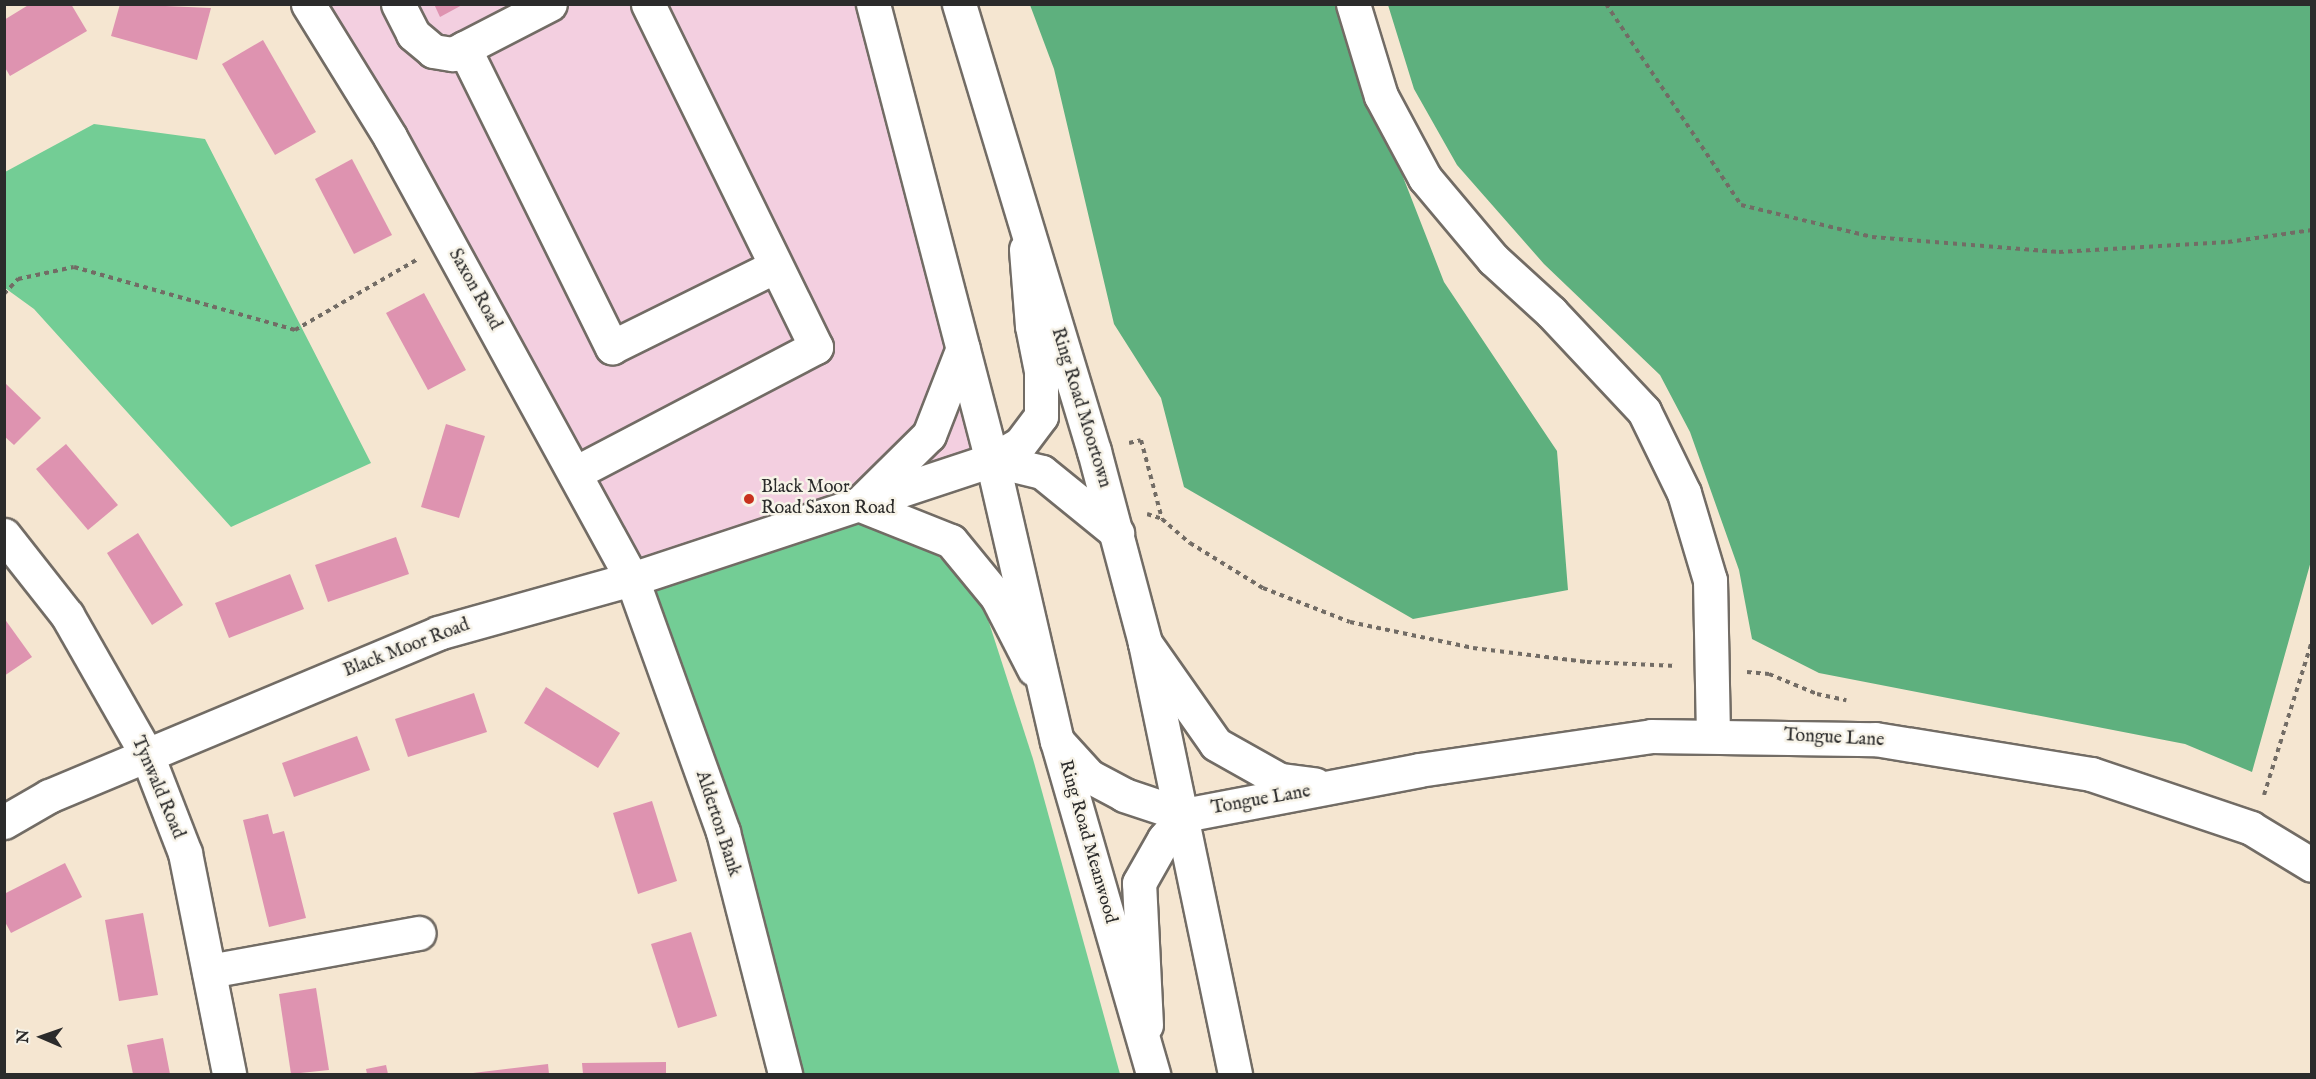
<!DOCTYPE html>
<style>
body{margin:0}
#map{position:relative;width:2316px;height:1079px;overflow:hidden;background:#f5e6d1;font-family:"IM FELL English",serif}
div>[style]{position:absolute}
[style*='--x']{left:calc(var(--x)*1px);top:calc(var(--y)*1px);width:calc(var(--w)*1px);rotate:calc(var(--a)*1deg)}
.built>*{inset:0;background:#f3cfe0}
.green>*{inset:0;background:#73cd95}
.forest>*{inset:0;background:#5eb07e}
.building>*{inset:0;background:#de93b0}
.path>*{height:4px;margin-top:-2px;transform-origin:0;background:repeating-linear-gradient(90deg,#726c65 0 4.5px,transparent 0 9px)}
.roads{filter:drop-shadow(2px 0 #726c65) drop-shadow(-2px 0 #726c65) drop-shadow(0 2px #726c65) drop-shadow(0 -2px #726c65)}
.minor>*{height:33px;margin:-16.5px;padding:0 16.5px;transform-origin:16.5px;border-radius:16.5px;background:#fff}
.highway>*{height:33px;margin:-16.5px;padding:0 16.5px;transform-origin:16.5px;border-radius:16.5px;background:#fff}
.dots>*{width:16px;height:16px;translate:-50% -50%;box-sizing:border-box;border:3px solid #f7f3e8;border-radius:50%}
span{translate:-50% -50%;white-space:nowrap;text-align:center;line-height:1.15;-webkit-text-stroke:5px #f7f3e8;paint-order:stroke}
.street-label{font-size:18px;color:#2b2b2b}
.poi-label{font-size:18px;color:#2b2b2b}
.left{translate:0 -50%;text-align:left}
.frame{position:absolute;inset:0;border:6px solid #2b2b2b;pointer-events:none}
.north{position:absolute;left:12px;top:1007px;width:60px;height:60px;-webkit-text-stroke:4px #f7f3e8;paint-order:stroke;rotate:272deg;font-size:16px;font-weight:700;line-height:24px;text-align:center;color:#2b2b2b}
.north::after{content:'';display:block;margin:auto;width:21px;height:27px;background:#2b2b2b;clip-path:polygon(50% 0,100% 100%,50% 72%,0 100%)}
</style>
<div id="map">
<div class="built">
<i style="clip-path:polygon(308px 5px,873px 5px,992px 460px,632px 579px)"></i>
</div>
<div class="green">
<i style="clip-path:polygon(94px 124px,205px 139px,371px 463px,231px 527px,34px 309px,5px 288px,5px 172px)"></i>
<i style="clip-path:polygon(858px 504px,930px 549px,960px 576px,984px 607px,1033px 759px,1120px 1074px,785px 1074px,632px 579px)"></i>
</div>
<div class="forest">
<i style="clip-path:polygon(1030px 5px,1336px 5px,1444px 282px,1557px 451px,1568px 590px,1413px 619px,1184px 487px,1161px 398px,1114px 324px,1054px 69px)"></i>
<i style="clip-path:polygon(1388px 5px,2311px 5px,2311px 561px,2252px 772px,2185px 744px,1819px 673px,1752px 639px,1739px 570px,1690px 432px,1660px 375px,1544px 264px,1457px 165px,1414px 89px)"></i>
</div>
<div class="building">
<i style="clip-path:polygon(30px 4px,71px 4px,87px 31px,10px 76px,4px 66px,4px 20px)"></i>
<i style="clip-path:polygon(120px 4px,211px 8px,197px 60px,111px 36px)"></i>
<i style="clip-path:polygon(434px 4px,464px 4px,440px 17px)"></i>
<i style="clip-path:polygon(263px 40px,316px 132px,275px 155px,222px 64px)"></i>
<i style="clip-path:polygon(352px 159px,392px 235px,354px 254px,315px 179px)"></i>
<i style="clip-path:polygon(424px 293px,466px 370px,428px 390px,386px 313px)"></i>
<i style="clip-path:polygon(4px 382px,41px 418px,14px 445px,4px 436px)"></i>
<i style="clip-path:polygon(446px 424px,485px 436px,459px 518px,421px 507px)"></i>
<i style="clip-path:polygon(66px 444px,118px 505px,88px 530px,36px 469px)"></i>
<i style="clip-path:polygon(138px 533px,183px 605px,152px 625px,107px 553px)"></i>
<i style="clip-path:polygon(396px 537px,409px 574px,328px 602px,315px 565px)"></i>
<i style="clip-path:polygon(290px 574px,304px 609px,229px 638px,215px 603px)"></i>
<i style="clip-path:polygon(4px 618px,32px 657px,4px 676px)"></i>
<i style="clip-path:polygon(546px 687px,620px 733px,598px 768px,524px 723px)"></i>
<i style="clip-path:polygon(474px 693px,487px 732px,408px 757px,395px 719px)"></i>
<i style="clip-path:polygon(357px 736px,370px 770px,294px 797px,282px 763px)"></i>
<i style="clip-path:polygon(652px 801px,677px 881px,638px 894px,613px 813px)"></i>
<i style="clip-path:polygon(268px 814px,273px 834px,284px 831px,306px 918px,269px 927px,243px 820px)"></i>
<i style="clip-path:polygon(65px 863px,82px 897px,11px 933px,4px 920px,4px 894px)"></i>
<i style="clip-path:polygon(143px 913px,158px 995px,119px 1001px,105px 920px)"></i>
<i style="clip-path:polygon(691px 932px,717px 1016px,678px 1028px,651px 944px)"></i>
<i style="clip-path:polygon(316px 988px,329px 1070px,291px 1074px,279px 994px)"></i>
<i style="clip-path:polygon(163px 1038px,170px 1074px,133px 1074px,127px 1045px)"></i>
<i style="clip-path:polygon(666px 1062px,666px 1074px,583px 1074px,582px 1063px)"></i>
<i style="clip-path:polygon(548px 1064px,549px 1074px,473px 1074px,473px 1073px)"></i>
<i style="clip-path:polygon(386px 1065px,388px 1074px,367px 1074px,366px 1069px)"></i>
</div>
<div class="path">
<i style="--x:1606;--y:4;--w:242;--a:56.1"></i>
<i style="--x:1741;--y:205;--w:135;--a:13.7"></i>
<i style="--x:1872;--y:237;--w:188;--a:4.6"></i>
<i style="--x:2059;--y:252;--w:169;--a:-3.4"></i>
<i style="--x:2228;--y:242;--w:85;--a:-8.1"></i>
<i style="--x:4;--y:294;--w:21;--a:-47"></i>
<i style="--x:18;--y:279;--w:57;--a:-12.1"></i>
<i style="--x:74;--y:267;--w:230;--a:15.9"></i>
<i style="--x:295;--y:330;--w:140;--a:-30"></i>
<i style="--x:1129;--y:443;--w:12;--a:-14"></i>
<i style="--x:1141;--y:440;--w:82;--a:75.1"></i>
<i style="--x:1147;--y:514;--w:16;--a:18"></i>
<i style="--x:1162;--y:519;--w:37;--a:41"></i>
<i style="--x:1190;--y:543;--w:86;--a:31.7"></i>
<i style="--x:1263;--y:588;--w:93;--a:21.3"></i>
<i style="--x:1350;--y:622;--w:126;--a:11.9"></i>
<i style="--x:1473;--y:648;--w:115;--a:7"></i>
<i style="--x:1587;--y:662;--w:90;--a:2.5"></i>
<i style="--x:1747;--y:672;--w:22;--a:5"></i>
<i style="--x:1769;--y:674;--w:52;--a:22.6"></i>
<i style="--x:1817;--y:694;--w:30;--a:12"></i>
<i style="--x:2264;--y:795;--w:161;--a:-72.7"></i>
</div>
<div class="roads">
<div class="minor">
<i style="--x:308;--y:4;--w:156;--a:58.3"></i>
<i style="--x:390;--y:137;--w:504;--a:61.3"></i>
<i style="--x:632;--y:579;--w:269;--a:70.2"></i>
<i style="--x:723;--y:832;--w:250;--a:75.6"></i>
<i style="--x:398;--y:4;--w:34;--a:63"></i>
<i style="--x:413;--y:34;--w:26;--a:40"></i>
<i style="--x:433;--y:51;--w:20;--a:9"></i>
<i style="--x:453;--y:54;--w:109;--a:-27.3"></i>
<i style="--x:1353;--y:4;--w:96;--a:73.1"></i>
<i style="--x:1381;--y:96;--w:93;--a:61.8"></i>
<i style="--x:1425;--y:178;--w:106;--a:50"></i>
<i style="--x:1493;--y:259;--w:79;--a:42.4"></i>
<i style="--x:1551;--y:312;--w:136;--a:46.8"></i>
<i style="--x:1644;--y:411;--w:91;--a:64"></i>
<i style="--x:1684;--y:493;--w:91;--a:73.4"></i>
<i style="--x:1710;--y:580;--w:154;--a:88.9"></i>
<i style="--x:464;--y:48;--w:334;--a:63.7"></i>
<i style="--x:612;--y:347;--w:181;--a:-26.3"></i>
<i style="--x:992;--y:460;--w:51;--a:13.5"></i>
<i style="--x:1042;--y:472;--w:97;--a:39.1"></i>
<i style="--x:575;--y:473;--w:272;--a:-27.6"></i>
<i style="--x:816;--y:347;--w:382;--a:-116.1"></i>
<i style="--x:864;--y:499;--w:91;--a:-44.6"></i>
<i style="--x:929;--y:435;--w:93;--a:-68.7"></i>
<i style="--x:858;--y:504;--w:100;--a:21.7"></i>
<i style="--x:951;--y:541;--w:72;--a:50.6"></i>
<i style="--x:997;--y:597;--w:81;--a:62.8"></i>
<i style="--x:4;--y:535;--w:102;--a:51.8"></i>
<i style="--x:67;--y:615;--w:161;--a:60.3"></i>
<i style="--x:147;--y:755;--w:105;--a:68.8"></i>
<i style="--x:185;--y:853;--w:225;--a:78.7"></i>
<i style="--x:1145;--y:643;--w:123;--a:54.9"></i>
<i style="--x:1216;--y:744;--w:73;--a:29.4"></i>
<i style="--x:1280;--y:780;--w:35;--a:7"></i>
<i style="--x:1057;--y:741;--w:47;--a:47.6"></i>
<i style="--x:1089;--y:776;--w:40;--a:28"></i>
<i style="--x:1124;--y:795;--w:63;--a:18.4"></i>
<i style="--x:1184;--y:815;--w:239;--a:-10.8"></i>
<i style="--x:1419;--y:770;--w:234;--a:-8.3"></i>
<i style="--x:1651;--y:736;--w:224;--a:0.8"></i>
<i style="--x:1875;--y:739;--w:219;--a:9.2"></i>
<i style="--x:2091;--y:774;--w:169;--a:18.6"></i>
<i style="--x:2251;--y:828;--w:71;--a:31.2"></i>
<i style="--x:4;--y:822;--w:52;--a:-30"></i>
<i style="--x:49;--y:796;--w:422;--a:-22.7"></i>
<i style="--x:438;--y:633;--w:201;--a:-15.6"></i>
<i style="--x:632;--y:579;--w:379;--a:-18.3"></i>
<i style="--x:992;--y:460;--w:32;--a:-30"></i>
<i style="--x:1020;--y:444;--w:35;--a:-53"></i>
<i style="--x:1041;--y:416;--w:45;--a:-90"></i>
<i style="--x:1041;--y:371;--w:46;--a:-101.3"></i>
<i style="--x:1032;--y:326;--w:77;--a:-94.5"></i>
<i style="--x:209;--y:971;--w:213;--a:-10.3"></i>
<i style="--x:1146;--y:1025;--w:142;--a:-92.8"></i>
<i style="--x:1139;--y:883;--w:51;--a:-60.4"></i>
<i style="--x:1164;--y:839;--w:31;--a:-50"></i>
</div>
<div class="highway">
<i style="--x:873;--y:4;--w:471;--a:75.4"></i>
<i style="--x:992;--y:460;--w:288;--a:77"></i>
<i style="--x:1057;--y:741;--w:347;--a:73.9"></i>
<i style="--x:959;--y:4;--w:467;--a:73.2"></i>
<i style="--x:1094;--y:451;--w:199;--a:75.1"></i>
<i style="--x:1145;--y:643;--w:440;--a:78.2"></i>
</div>
</div>
<div class="dots">
<i style="left:749px;top:499px;background:#c8321e"></i>
</div>
<div class="street-label">
<span style="left:474px;top:290px;rotate:61deg">Saxon Road</span>
<span style="left:1080px;top:408px;rotate:73deg">Ring Road Moortown</span>
<span style="left:407px;top:649px;rotate:-21deg">Black Moor Road</span>
<span style="left:1834px;top:739px;rotate:3deg">Tongue Lane</span>
<span style="left:157px;top:788px;rotate:67deg">Tynwald Road</span>
<span style="left:1261px;top:801px;rotate:-10deg">Tongue Lane</span>
<span style="left:717px;top:824px;rotate:72deg">Alderton Bank</span>
<span style="left:1087px;top:842px;rotate:74deg">Ring Road Meanwood</span>
</div>
<div class="poi-label">
<span class="left" style="left:761px;top:499px">Black Moor<br>Road Saxon Road</span>
</div>
<div class="frame"></div>
<div class="north">N</div>
</div>
